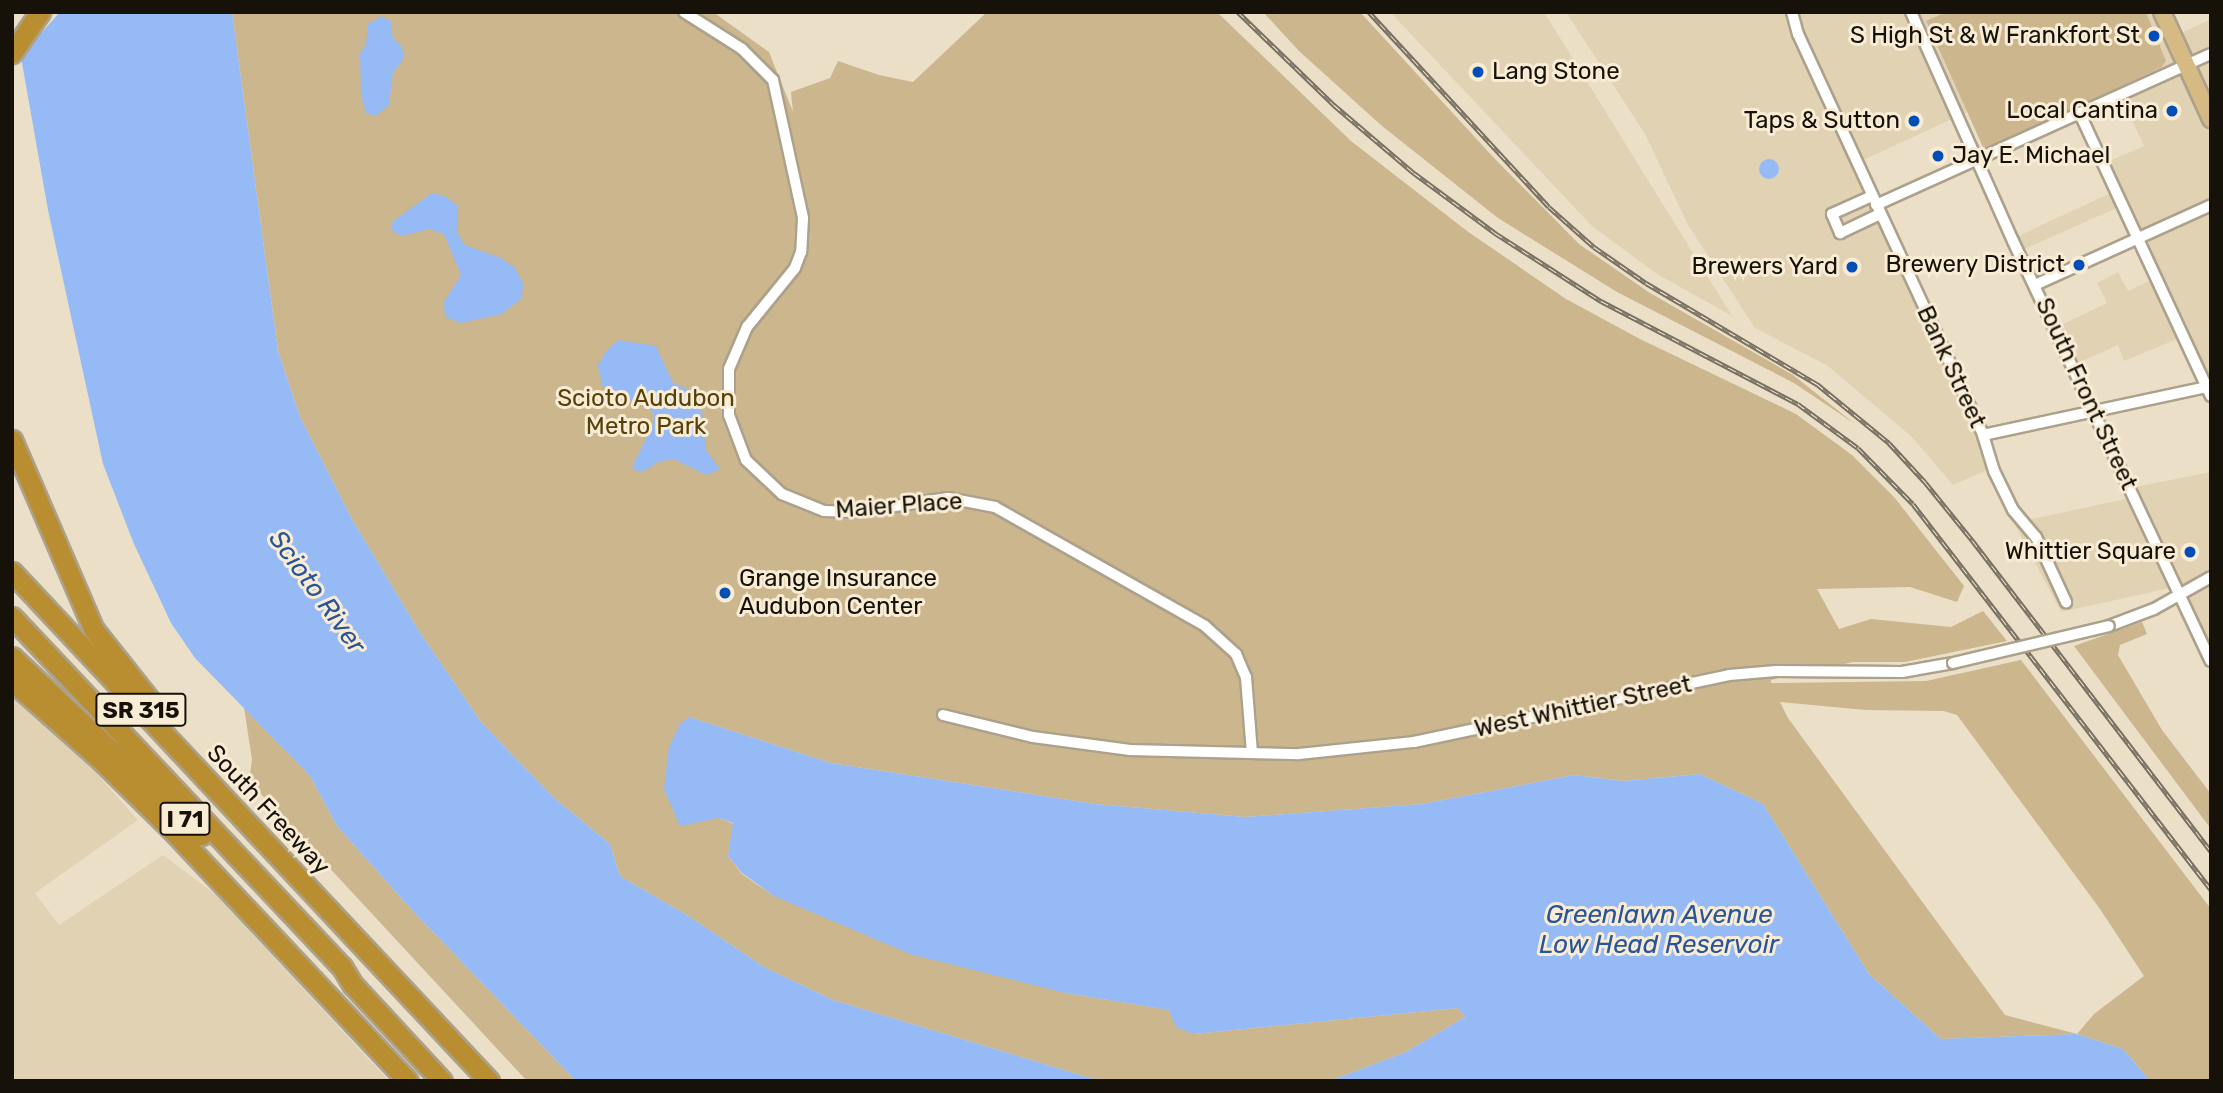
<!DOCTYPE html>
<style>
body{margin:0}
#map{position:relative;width:2223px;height:1093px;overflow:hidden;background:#ecdfc8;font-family:Rubik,sans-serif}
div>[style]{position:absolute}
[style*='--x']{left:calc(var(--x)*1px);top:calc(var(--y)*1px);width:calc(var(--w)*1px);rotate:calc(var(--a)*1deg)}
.built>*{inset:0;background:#e2d2b4}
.green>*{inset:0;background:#cbb68e}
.water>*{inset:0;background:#95baf5}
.round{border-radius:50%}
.pier>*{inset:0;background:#ecdfc8}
.roads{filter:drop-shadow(2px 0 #aca18b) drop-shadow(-2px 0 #aca18b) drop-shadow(0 2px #aca18b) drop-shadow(0 -2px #aca18b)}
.street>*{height:10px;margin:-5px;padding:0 5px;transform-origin:5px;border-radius:5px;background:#fff}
.primary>*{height:16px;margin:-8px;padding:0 8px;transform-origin:8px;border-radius:8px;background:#d5bb83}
.highway>*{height:19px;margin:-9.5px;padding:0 9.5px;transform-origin:9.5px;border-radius:9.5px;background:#b98e30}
.rail>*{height:5px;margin-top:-2.5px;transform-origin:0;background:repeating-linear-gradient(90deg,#f9ecd5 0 8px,#787061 0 16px);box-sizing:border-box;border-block:2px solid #787061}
.bridges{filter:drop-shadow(2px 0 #aca18b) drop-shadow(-2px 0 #aca18b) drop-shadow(0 2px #aca18b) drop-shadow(0 -2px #aca18b)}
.street-bridge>*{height:10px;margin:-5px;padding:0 5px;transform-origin:5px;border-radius:5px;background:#fff}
.dots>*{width:19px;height:19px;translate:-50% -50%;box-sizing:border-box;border:4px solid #f9ecd5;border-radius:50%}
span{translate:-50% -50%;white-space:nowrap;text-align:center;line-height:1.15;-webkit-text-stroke:6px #f9ecd5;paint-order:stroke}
.shield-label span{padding:2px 5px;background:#f9ecd5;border:2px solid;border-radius:5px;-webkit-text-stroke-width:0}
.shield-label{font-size:23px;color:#16120a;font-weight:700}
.poi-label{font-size:24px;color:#16120a}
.right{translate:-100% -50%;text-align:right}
.left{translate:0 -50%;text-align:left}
.street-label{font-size:24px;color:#16120a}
.park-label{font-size:24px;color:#57400a}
.water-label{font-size:26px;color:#29549a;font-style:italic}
.frame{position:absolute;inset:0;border:14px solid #16120a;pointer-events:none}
</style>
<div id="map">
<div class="built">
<i style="clip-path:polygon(1390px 12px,1544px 12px,1732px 316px,1657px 274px,1593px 227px)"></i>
<i style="clip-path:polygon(1566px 12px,1946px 12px,1926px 22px,1967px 112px,1857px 163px,1992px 468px,1953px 485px,1912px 437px,1828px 366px,1755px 328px,1688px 225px,1645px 134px)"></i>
<i style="clip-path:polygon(2146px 12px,2163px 12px,2175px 36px,2211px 19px,2211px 398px,2182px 337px,2124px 361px,2118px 345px,2071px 366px,2055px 328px,2107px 303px,2097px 283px,2118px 272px,2128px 291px,2155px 278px,2123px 205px,2020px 251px,2014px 238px,2115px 191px,2103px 164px,2144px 146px,2117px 88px,2162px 67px,2166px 61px)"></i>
<i style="clip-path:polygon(2211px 472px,2211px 665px,2175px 587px,2061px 612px,2014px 523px,2134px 497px,2130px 488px)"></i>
<i style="clip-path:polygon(12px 694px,58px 730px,138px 820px,35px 893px,59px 925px,163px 855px,216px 895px,389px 1081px,12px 1081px)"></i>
</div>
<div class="green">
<i style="clip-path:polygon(evenodd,232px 12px,713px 12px,769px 52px,793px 112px,791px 92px,830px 78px,838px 61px,879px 75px,913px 82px,987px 12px,1217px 12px,1351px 141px,1467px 231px,1566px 299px,1640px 339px,1796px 414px,1852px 455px,1894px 497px,1964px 586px,1957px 602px,1910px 587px,1817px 589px,1839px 629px,1871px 619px,1951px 627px,1983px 611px,2007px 641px,1905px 662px,1853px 662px,1771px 680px,1771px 683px,1926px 681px,2021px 660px,2211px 909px,2211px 1081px,2150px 1081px,2123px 1049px,2077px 1034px,1941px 1039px,1869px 974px,1763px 804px,1700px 774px,1623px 781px,1574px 775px,1422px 804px,1245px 817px,1095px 804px,831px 763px,689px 717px,719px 818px,734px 824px,728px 856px,742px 874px,774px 896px,1066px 993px,1170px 1010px,1194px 1034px,1458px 1008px,1465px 1017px,1406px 1052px,1330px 1081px,1100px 1081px,833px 1000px,764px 967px,690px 917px,620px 876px,610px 844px,552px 796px,481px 722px,419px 631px,352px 519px,300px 417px,278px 351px,232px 12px,1780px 702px,1866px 710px,1944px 711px,1957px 715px,2100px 909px,2144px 976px,2094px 1014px,2077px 1034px,2005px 1015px,1788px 718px,1780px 702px)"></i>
<i style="clip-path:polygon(1263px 12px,1360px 12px,1494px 158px,1579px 244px,1650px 293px,1793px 375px,1855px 424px,1794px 383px,1617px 292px,1498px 218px,1382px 126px,1299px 51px)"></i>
<i style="clip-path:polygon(1946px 12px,2146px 12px,2166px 61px,2162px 67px,1988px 149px,1983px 147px,1926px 21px)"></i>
<i style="clip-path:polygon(2142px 622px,2147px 634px,2120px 645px,2118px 655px,2162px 730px,2211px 794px,2211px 829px,2074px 646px)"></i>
<i style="clip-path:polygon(244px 707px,310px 776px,337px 826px,412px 910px,576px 1081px,527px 1081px,249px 781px,252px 760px)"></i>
</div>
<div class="water">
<i style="clip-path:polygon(13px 12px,232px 12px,278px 351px,300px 417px,352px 519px,419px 631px,481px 722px,552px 796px,610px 844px,620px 876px,690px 917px,764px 967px,833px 1000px,1100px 1081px,576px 1081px,412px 910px,337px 826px,310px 776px,195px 658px,171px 623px,134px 544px,103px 464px,48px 210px)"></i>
<i style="clip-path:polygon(382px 16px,391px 22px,393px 39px,401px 45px,404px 54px,401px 63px,393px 72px,389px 105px,376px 116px,366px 113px,361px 94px,360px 54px,366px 44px,368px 24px)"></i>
<i class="round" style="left:1759px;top:159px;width:20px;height:20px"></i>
<i style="clip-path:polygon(432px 193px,445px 196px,458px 206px,457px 233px,465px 245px,501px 258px,515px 268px,523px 283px,522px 298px,502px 314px,461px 323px,445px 317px,444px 302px,461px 275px,444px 234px,429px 229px,402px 236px,392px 231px,392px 222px)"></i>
<i style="clip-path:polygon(618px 340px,656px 346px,673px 383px,690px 390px,701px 402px,706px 450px,720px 469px,706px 475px,674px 459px,658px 462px,646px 470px,638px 472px,632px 467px,653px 425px,654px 414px,643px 403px,614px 397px,602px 385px,598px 365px,606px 351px)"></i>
<i style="clip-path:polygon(689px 717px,831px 763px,1095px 804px,1245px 817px,1422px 804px,1574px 775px,1623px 781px,1700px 774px,1763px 804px,1869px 974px,1941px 1039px,2077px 1034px,2123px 1049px,2150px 1081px,1330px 1081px,1406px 1052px,1465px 1017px,1458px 1008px,1194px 1034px,1176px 1027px,1169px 1010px,1066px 993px,910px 954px,774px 896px,742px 873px,728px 856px,733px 823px,719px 818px,680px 826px,664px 789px,669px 747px,680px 724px)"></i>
</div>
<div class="pier">
<i style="clip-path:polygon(12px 12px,60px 12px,18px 59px)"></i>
</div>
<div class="roads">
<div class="street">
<i style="--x:684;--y:12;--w:69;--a:32.5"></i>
<i style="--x:742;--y:49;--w:44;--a:45"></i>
<i style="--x:773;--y:80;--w:141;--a:77.7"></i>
<i style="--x:803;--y:218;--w:34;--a:93"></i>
<i style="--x:801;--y:252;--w:17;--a:111"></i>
<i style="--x:795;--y:268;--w:76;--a:129.1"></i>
<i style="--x:747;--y:327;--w:46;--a:113.2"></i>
<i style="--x:729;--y:369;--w:46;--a:90"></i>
<i style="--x:729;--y:415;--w:48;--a:69.3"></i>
<i style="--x:746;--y:460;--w:50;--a:43.4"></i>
<i style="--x:782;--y:494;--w:45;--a:22"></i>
<i style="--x:824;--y:511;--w:32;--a:2"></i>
<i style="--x:856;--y:512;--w:93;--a:-8.7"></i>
<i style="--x:948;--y:498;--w:48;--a:10.8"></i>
<i style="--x:995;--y:507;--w:241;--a:29.5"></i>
<i style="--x:1205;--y:626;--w:42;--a:42.1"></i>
<i style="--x:1236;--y:654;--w:25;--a:67"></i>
<i style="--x:1246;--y:677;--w:76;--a:85.5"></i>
<i style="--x:1792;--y:12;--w:23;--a:75"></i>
<i style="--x:1798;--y:34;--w:442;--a:65.2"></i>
<i style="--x:1983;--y:435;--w:38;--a:73"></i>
<i style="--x:1994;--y:471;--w:43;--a:64"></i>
<i style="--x:2013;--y:510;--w:35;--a:50"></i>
<i style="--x:2036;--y:537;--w:72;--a:65.2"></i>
<i style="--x:1911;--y:12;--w:251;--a:66"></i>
<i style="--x:2013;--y:241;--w:464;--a:64.8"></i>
<i style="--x:2080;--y:114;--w:311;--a:65.1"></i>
<i style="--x:1872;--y:196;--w:44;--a:155.8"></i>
<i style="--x:1832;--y:214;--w:21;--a:67"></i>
<i style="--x:1840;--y:233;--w:44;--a:-25.4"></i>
<i style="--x:1876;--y:205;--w:367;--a:-24.3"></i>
<i style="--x:2035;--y:285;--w:193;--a:-24.4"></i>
<i style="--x:1983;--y:435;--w:233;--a:-12.1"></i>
<i style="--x:2109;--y:626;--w:48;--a:-20.7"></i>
<i style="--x:2154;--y:609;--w:65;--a:-29.3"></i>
<i style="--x:943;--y:715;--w:93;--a:13.7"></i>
<i style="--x:1033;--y:737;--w:98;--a:7.6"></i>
<i style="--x:1130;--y:750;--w:169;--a:1.4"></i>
<i style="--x:1299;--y:754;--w:116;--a:-6"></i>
<i style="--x:1414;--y:742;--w:322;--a:-12"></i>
<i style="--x:1729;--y:675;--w:47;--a:-4.9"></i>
<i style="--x:1776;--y:671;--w:126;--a:0.5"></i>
<i style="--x:1902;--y:672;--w:52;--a:-10"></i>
</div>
<div class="primary">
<i style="--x:2162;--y:12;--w:118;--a:65.4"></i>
</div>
<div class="highway">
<i style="--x:12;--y:53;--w:50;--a:-55.7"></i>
<i style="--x:12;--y:440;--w:207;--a:66.7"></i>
<i style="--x:94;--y:630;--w:111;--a:51.6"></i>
<i style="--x:12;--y:572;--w:698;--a:46.86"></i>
<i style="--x:12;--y:617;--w:481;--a:46.7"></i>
<i style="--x:342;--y:967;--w:21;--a:59"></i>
<i style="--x:353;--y:985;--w:131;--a:47.2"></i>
<i style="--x:12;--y:657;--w:260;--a:43.3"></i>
<i style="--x:12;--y:681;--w:120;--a:41.6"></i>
<i style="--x:102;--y:761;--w:100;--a:44.6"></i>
<i style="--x:173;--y:831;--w:343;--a:46.8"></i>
</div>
</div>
<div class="rail">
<i style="--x:1238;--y:12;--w:134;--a:44.1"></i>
<i style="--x:1334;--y:105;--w:105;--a:40.4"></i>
<i style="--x:1414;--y:173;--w:101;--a:36.5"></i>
<i style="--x:1495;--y:233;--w:126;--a:32.7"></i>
<i style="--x:1601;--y:301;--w:222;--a:27.6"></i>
<i style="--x:1798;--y:404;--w:74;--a:36.3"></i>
<i style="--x:1858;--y:448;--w:78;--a:45.5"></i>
<i style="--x:1913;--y:504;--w:488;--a:52.3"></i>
<i style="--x:1369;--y:12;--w:265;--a:47.3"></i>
<i style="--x:1549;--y:207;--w:60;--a:41.6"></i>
<i style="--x:1594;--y:247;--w:63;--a:34.7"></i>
<i style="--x:1646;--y:283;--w:199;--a:30.6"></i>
<i style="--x:1817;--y:384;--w:93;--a:39.3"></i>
<i style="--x:1889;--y:443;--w:53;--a:47.3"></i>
<i style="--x:1925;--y:482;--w:75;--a:51"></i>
<i style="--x:1972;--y:540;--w:392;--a:52.5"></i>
</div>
<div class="bridges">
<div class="street-bridge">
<i style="--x:1953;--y:663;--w:160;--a:-13.3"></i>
</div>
</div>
<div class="dots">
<i style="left:2154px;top:36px;background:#004eb8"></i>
<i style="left:1478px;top:72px;background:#004eb8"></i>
<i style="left:2172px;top:111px;background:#004eb8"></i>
<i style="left:1914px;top:121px;background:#004eb8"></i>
<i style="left:1938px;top:156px;background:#004eb8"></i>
<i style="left:2079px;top:265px;background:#004eb8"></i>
<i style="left:1852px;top:267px;background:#004eb8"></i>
<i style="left:2190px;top:552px;background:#004eb8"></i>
<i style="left:725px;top:593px;background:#004eb8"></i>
</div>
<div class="shield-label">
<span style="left:141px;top:710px">SR 315</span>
<span style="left:185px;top:819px">I 71</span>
</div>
<div class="poi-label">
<span class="right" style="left:2140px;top:36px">S High St &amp; W Frankfort St</span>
<span class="left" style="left:1492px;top:72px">Lang Stone</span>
<span class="right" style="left:2158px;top:111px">Local Cantina</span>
<span class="right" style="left:1900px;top:121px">Taps &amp; Sutton</span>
<span class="left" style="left:1952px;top:156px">Jay E. Michael</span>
<span class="right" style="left:2065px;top:265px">Brewery District</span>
<span class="right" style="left:1838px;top:267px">Brewers Yard</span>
<span class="right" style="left:2176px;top:552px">Whittier Square</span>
<span class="left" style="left:739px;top:593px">Grange Insurance<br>Audubon Center</span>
</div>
<div class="street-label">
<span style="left:1951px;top:367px;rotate:65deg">Bank Street</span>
<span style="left:2086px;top:394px;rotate:65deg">South Front Street</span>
<span style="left:899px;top:506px;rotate:-4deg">Maier Place</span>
<span style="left:1583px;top:707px;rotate:-12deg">West Whittier Street</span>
<span style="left:268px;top:810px;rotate:47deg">South Freeway</span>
</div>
<div class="park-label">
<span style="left:646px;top:413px">Scioto Audubon<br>Metro Park</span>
</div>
<div class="water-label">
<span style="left:317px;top:592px;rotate:54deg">Scioto River</span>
<span style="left:1659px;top:930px">Greenlawn Avenue<br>Low Head Reservoir</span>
</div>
<div class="frame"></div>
</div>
